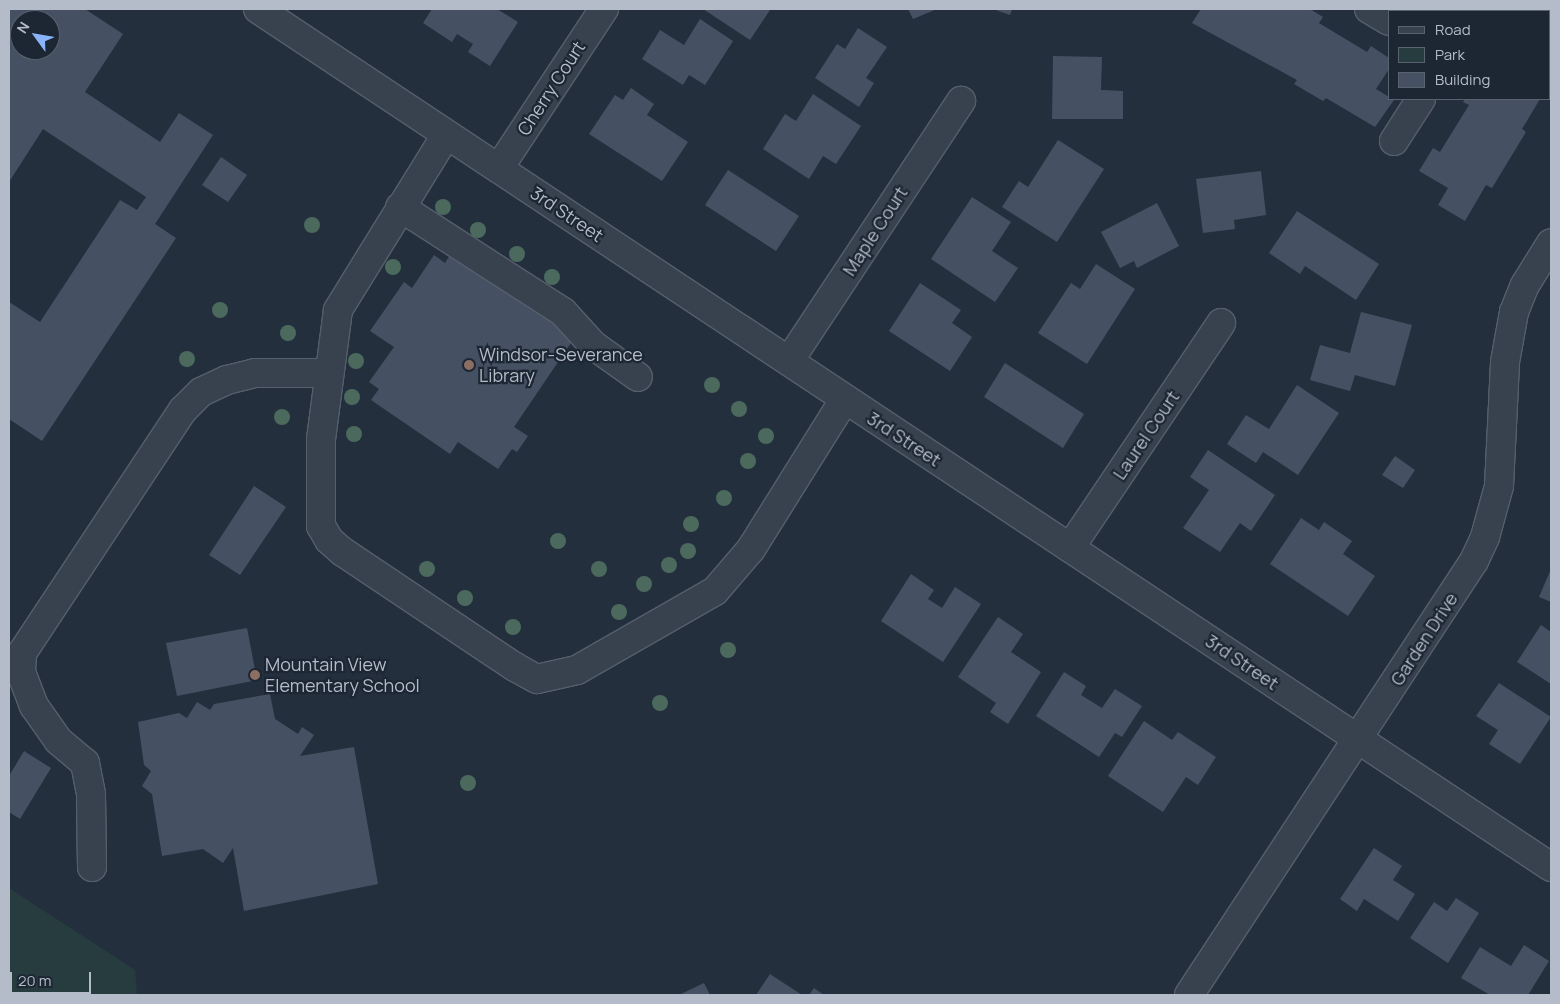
<!DOCTYPE html>
<style>
body{margin:0}
#map{position:relative;width:1560px;height:1004px;overflow:hidden;background:#242f3e;font-family:Manrope,sans-serif}
div>[style]{position:absolute}
[style*='--x']{left:calc(var(--x)*1px);top:calc(var(--y)*1px);width:calc(var(--w)*1px);rotate:calc(var(--a)*1deg)}
.green>*{inset:0;background:#263c3f}
.building>*{inset:0;background:#455162}
.roads{filter:drop-shadow(1px 0 #565f6c) drop-shadow(-1px 0 #565f6c) drop-shadow(0 1px #565f6c) drop-shadow(0 -1px #565f6c)}
.minor>*{height:28px;margin:-14px;padding:0 14px;transform-origin:14px;border-radius:14px;background:#38414e}
.trees>*{width:16px;height:16px;margin:-8px;border-radius:50%;background:#4b6a5d}
.dots>*{width:14px;height:14px;translate:-50% -50%;box-sizing:border-box;border:2px solid #1d2633;border-radius:50%}
span{translate:-50% -50%;white-space:nowrap;text-align:center;line-height:1.15;-webkit-text-stroke:4.5px #1d2633;paint-order:stroke}
.street-label{font-size:18px;color:#b4bcc9}
.poi-label{font-size:18px;color:#b4bcc9}
.left{translate:0 -50%;text-align:left}
.frame{position:absolute;inset:0;border:10px solid #b4bcc9;pointer-events:none}
.legend{position:absolute;left:1388px;top:10px;width:162px;height:90px;box-sizing:border-box;background:#1d2633;border:1px solid #59626f;margin:0;padding:6px 9px;list-style:none;font-size:15px;color:#b4bcc9}
.legend li{display:flex;align-items:center;gap:10px;height:25px}
.legend b{width:25px;border:1px solid #59626f}
.north{position:absolute;left:10px;top:10px;width:50px;height:50px;box-sizing:border-box;background:#1d2633;border:1px solid #59626f;border-radius:50%;rotate:302deg;font-size:14px;font-weight:700;line-height:20px;text-align:center;color:#b4bcc9}
.north::after{content:'';display:block;margin:auto;width:18px;height:22px;background:#8ab4f8;clip-path:polygon(50% 0,100% 100%,50% 72%,0 100%)}
.scale{position:absolute;left:10px;top:972px;width:81px;height:22px;box-sizing:border-box;border:2px solid #b4bcc9;border-top:0;padding-left:6px;font-size:15px;line-height:18px;white-space:nowrap;color:#b4bcc9;-webkit-text-stroke:4px #1d2633;paint-order:stroke}
</style>
<div id="map">
<div class="green">
<i style="clip-path:polygon(9px 888px,135px 970px,137px 995px,9px 995px)"></i>
</div>
<div class="building">
<i style="clip-path:polygon(evenodd,9px 9px,85px 9px,123px 34px,85px 92px,160px 142px,179px 113px,213px 135px,155px 224px,176px 238px,42px 441px,9px 419px,9px 302px,40px 322px,120px 200px,137px 210px,146px 197px,43px 129px,9px 182px,9px 9px,20px 20px,50px 20px,50px 50px,20px 50px,20px 20px)"></i>
<i style="clip-path:polygon(432px 9px,497px 9px,518px 22px,490px 66px,468px 52px,473px 44px,457px 34px,452px 42px,423px 23px)"></i>
<i style="clip-path:polygon(703px 9px,769px 9px,770px 10px,750px 40px)"></i>
<i style="clip-path:polygon(908px 9px,937px 9px,913px 19px)"></i>
<i style="clip-path:polygon(993px 9px,1012px 9px,1010px 15px)"></i>
<i style="clip-path:polygon(1201px 9px,1310px 9px,1323px 17px,1319px 23px,1367px 52px,1371px 46px,1389px 58px,1389px 69px,1376px 89px,1394px 100px,1375px 127px,1326px 98px,1323px 101px,1294px 84px,1297px 80px,1192px 23px)"></i>
<i style="clip-path:polygon(700px 19px,733px 41px,705px 85px,689px 75px,683px 85px,642px 59px,660px 30px,684px 45px)"></i>
<i style="clip-path:polygon(858px 28px,887px 47px,866px 78px,874px 83px,859px 107px,815px 78px,837px 44px,845px 49px)"></i>
<i style="clip-path:polygon(1053px 56px,1102px 57px,1101px 90px,1123px 91px,1123px 119px,1052px 119px)"></i>
<i style="clip-path:polygon(631px 88px,654px 104px,647px 115px,688px 142px,662px 181px,589px 134px,615px 95px,623px 100px)"></i>
<i style="clip-path:polygon(813px 94px,861px 126px,836px 164px,823px 156px,809px 179px,763px 149px,785px 114px,796px 121px)"></i>
<i style="clip-path:polygon(1465px 99px,1540px 99px,1522px 129px,1526px 132px,1492px 188px,1486px 185px,1465px 221px,1438px 205px,1448px 188px,1419px 171px,1433px 148px,1440px 152px,1469px 105px,1463px 102px)"></i>
<i style="clip-path:polygon(1058px 140px,1104px 169px,1057px 242px,1002px 207px,1019px 181px,1028px 187px)"></i>
<i style="clip-path:polygon(221px 157px,247px 175px,228px 202px,202px 185px)"></i>
<i style="clip-path:polygon(728px 170px,799px 216px,776px 251px,705px 205px)"></i>
<i style="clip-path:polygon(1261px 171px,1266px 215px,1234px 220px,1235px 229px,1203px 233px,1196px 179px)"></i>
<i style="clip-path:polygon(972px 197px,1011px 222px,992px 251px,1018px 268px,995px 302px,931px 259px)"></i>
<i style="clip-path:polygon(1157px 203px,1179px 246px,1137px 268px,1134px 261px,1120px 268px,1101px 232px)"></i>
<i style="clip-path:polygon(1297px 211px,1379px 264px,1356px 300px,1305px 266px,1300px 274px,1269px 253px)"></i>
<i style="clip-path:polygon(453px 250px,577px 334px,514px 427px,528px 436px,517px 452px,512px 449px,498px 469px,458px 442px,450px 454px,371px 400px,379px 389px,369px 382px,394px 347px,370px 331px,404px 282px,412px 288px,434px 255px,445px 263px)"></i>
<i style="clip-path:polygon(1096px 264px,1135px 289px,1087px 364px,1038px 333px,1071px 283px,1080px 289px)"></i>
<i style="clip-path:polygon(920px 283px,961px 310px,952px 323px,972px 337px,950px 371px,889px 331px)"></i>
<i style="clip-path:polygon(1361px 312px,1412px 325px,1395px 386px,1355px 375px,1350px 391px,1310px 380px,1320px 345px,1350px 353px)"></i>
<i style="clip-path:polygon(1005px 363px,1084px 414px,1063px 448px,984px 397px)"></i>
<i style="clip-path:polygon(1297px 385px,1339px 413px,1298px 475px,1263px 452px,1256px 463px,1227px 444px,1246px 415px,1269px 429px)"></i>
<i style="clip-path:polygon(1208px 450px,1275px 495px,1251px 531px,1240px 523px,1220px 552px,1183px 528px,1209px 490px,1190px 477px)"></i>
<i style="clip-path:polygon(1395px 456px,1415px 470px,1403px 488px,1382px 475px)"></i>
<i style="clip-path:polygon(254px 486px,286px 507px,240px 575px,209px 555px)"></i>
<i style="clip-path:polygon(1301px 518px,1319px 530px,1324px 522px,1352px 541px,1343px 554px,1375px 576px,1348px 616px,1270px 564px)"></i>
<i style="clip-path:polygon(1551px 569px,1551px 602px,1539px 597px)"></i>
<i style="clip-path:polygon(911px 574px,934px 590px,928px 599px,942px 608px,955px 587px,981px 604px,943px 662px,881px 621px)"></i>
<i style="clip-path:polygon(998px 617px,1023px 634px,1011px 652px,1041px 672px,1008px 724px,990px 712px,996px 703px,958px 677px)"></i>
<i style="clip-path:polygon(1541px 625px,1551px 632px,1551px 684px,1517px 662px)"></i>
<i style="clip-path:polygon(247px 628px,257px 680px,177px 696px,166px 643px)"></i>
<i style="clip-path:polygon(1064px 672px,1086px 686px,1081px 695px,1102px 708px,1115px 689px,1142px 706px,1122px 737px,1115px 733px,1099px 757px,1036px 716px)"></i>
<i style="clip-path:polygon(1499px 683px,1551px 717px,1520px 764px,1489px 744px,1498px 730px,1476px 716px)"></i>
<i style="clip-path:polygon(270px 694px,275px 719px,298px 734px,302px 727px,314px 735px,300px 756px,354px 747px,378px 884px,244px 911px,233px 848px,223px 863px,203px 849px,162px 856px,152px 794px,142px 786px,151px 771px,144px 765px,138px 722px,179px 713px,187px 718px,197px 702px,210px 710px,214px 704px)"></i>
<i style="clip-path:polygon(1144px 721px,1172px 740px,1178px 732px,1216px 757px,1198px 785px,1186px 777px,1163px 812px,1108px 776px)"></i>
<i style="clip-path:polygon(24px 751px,51px 768px,20px 819px,9px 812px,9px 776px)"></i>
<i style="clip-path:polygon(1374px 848px,1402px 866px,1393px 880px,1415px 894px,1398px 921px,1364px 899px,1357px 911px,1340px 899px)"></i>
<i style="clip-path:polygon(1456px 898px,1479px 913px,1448px 963px,1410px 938px,1434px 902px,1447px 911px)"></i>
<i style="clip-path:polygon(1524px 945px,1549px 961px,1528px 995px,1490px 995px,1461px 978px,1480px 947px,1511px 966px)"></i>
<i style="clip-path:polygon(770px 974px,802px 995px,756px 995px)"></i>
<i style="clip-path:polygon(704px 983px,710px 995px,679px 995px)"></i>
<i style="clip-path:polygon(814px 988px,824px 995px,809px 995px)"></i>
</div>
<div class="roads">
<div class="minor">
<i style="--x:258;--y:9;--w:1552;--a:33.57"></i>
<i style="--x:1369;--y:9;--w:23;--a:31"></i>
<i style="--x:1501;--y:9;--w:4;--a:27"></i>
<i style="--x:1475;--y:11;--w:2;--a:-63"></i>
<i style="--x:1549;--y:39;--w:2;--a:27"></i>
<i style="--x:446;--y:135;--w:206;--a:121.7"></i>
<i style="--x:338;--y:310;--w:130;--a:97.5"></i>
<i style="--x:321;--y:439;--w:87;--a:90"></i>
<i style="--x:321;--y:526;--w:16;--a:60"></i>
<i style="--x:329;--y:540;--w:18;--a:41"></i>
<i style="--x:343;--y:552;--w:207;--a:33.8"></i>
<i style="--x:515;--y:667;--w:25;--a:29"></i>
<i style="--x:537;--y:679;--w:41;--a:-12.7"></i>
<i style="--x:577;--y:670;--w:159;--a:-29.8"></i>
<i style="--x:715;--y:591;--w:55;--a:-49.4"></i>
<i style="--x:751;--y:549;--w:176;--a:-58"></i>
<i style="--x:1394;--y:141;--w:50;--a:-57.3"></i>
<i style="--x:499;--y:168;--w:191;--a:-56.6"></i>
<i style="--x:400;--y:207;--w:194;--a:32.8"></i>
<i style="--x:563;--y:312;--w:45;--a:47.7"></i>
<i style="--x:593;--y:345;--w:55;--a:35.4"></i>
<i style="--x:789;--y:361;--w:312;--a:-56.5"></i>
<i style="--x:1070;--y:548;--w:271;--a:-56.1"></i>
<i style="--x:92;--y:867;--w:73;--a:-90.8"></i>
<i style="--x:91;--y:794;--w:32;--a:-101"></i>
<i style="--x:85;--y:763;--w:35;--a:-140"></i>
<i style="--x:58;--y:740;--w:42;--a:-125.2"></i>
<i style="--x:34;--y:706;--w:36;--a:-111"></i>
<i style="--x:21;--y:672;--w:19;--a:-87"></i>
<i style="--x:22;--y:653;--w:291;--a:-56.5"></i>
<i style="--x:183;--y:410;--w:25;--a:-45"></i>
<i style="--x:201;--y:392;--w:29;--a:-25"></i>
<i style="--x:227;--y:380;--w:29;--a:-14"></i>
<i style="--x:255;--y:373;--w:74;--a:0"></i>
<i style="--x:1189;--y:995;--w:519;--a:-56.71"></i>
<i style="--x:1474;--y:561;--w:26;--a:-65"></i>
<i style="--x:1485;--y:537;--w:53;--a:-74.6"></i>
<i style="--x:1499;--y:486;--w:124;--a:-87.2"></i>
<i style="--x:1505;--y:362;--w:51;--a:-79.8"></i>
<i style="--x:1514;--y:312;--w:29;--a:-68"></i>
<i style="--x:1525;--y:285;--w:49;--a:-58.2"></i>
</div>
</div>
<div class="trees">
<i style="left:443px;top:207px"></i>
<i style="left:312px;top:225px"></i>
<i style="left:478px;top:230px"></i>
<i style="left:517px;top:254px"></i>
<i style="left:393px;top:267px"></i>
<i style="left:552px;top:277px"></i>
<i style="left:220px;top:310px"></i>
<i style="left:288px;top:333px"></i>
<i style="left:187px;top:359px"></i>
<i style="left:356px;top:361px"></i>
<i style="left:712px;top:385px"></i>
<i style="left:352px;top:397px"></i>
<i style="left:739px;top:409px"></i>
<i style="left:282px;top:417px"></i>
<i style="left:354px;top:434px"></i>
<i style="left:766px;top:436px"></i>
<i style="left:748px;top:461px"></i>
<i style="left:724px;top:498px"></i>
<i style="left:691px;top:524px"></i>
<i style="left:558px;top:541px"></i>
<i style="left:688px;top:551px"></i>
<i style="left:669px;top:565px"></i>
<i style="left:427px;top:569px"></i>
<i style="left:599px;top:569px"></i>
<i style="left:644px;top:584px"></i>
<i style="left:465px;top:598px"></i>
<i style="left:619px;top:612px"></i>
<i style="left:513px;top:627px"></i>
<i style="left:728px;top:650px"></i>
<i style="left:660px;top:703px"></i>
<i style="left:468px;top:783px"></i>
</div>
<div class="dots">
<i style="left:469px;top:365px;background:#8d6e63"></i>
<i style="left:255px;top:675px;background:#8d6e63"></i>
</div>
<div class="street-label">
<span style="left:551px;top:88px;rotate:-57deg">Cherry Court</span>
<span style="left:567px;top:214px;rotate:34deg">3rd Street</span>
<span style="left:875px;top:231px;rotate:-57deg">Maple Court</span>
<span style="left:1146px;top:435px;rotate:-56deg">Laurel Court</span>
<span style="left:904px;top:439px;rotate:33deg">3rd Street</span>
<span style="left:1424px;top:639px;rotate:-57deg">Garden Drive</span>
<span style="left:1242px;top:662px;rotate:34deg">3rd Street</span>
</div>
<div class="poi-label">
<span class="left" style="left:479px;top:365px">Windsor-Severance<br>Library</span>
<span class="left" style="left:265px;top:675px">Mountain View<br>Elementary School</span>
</div>
<div class="frame"></div>
<ul class="legend">
<li><b style="height:6px;background:#38414e"></b>Road</li>
<li><b style="height:14px;background:#263c3f"></b>Park</li>
<li><b style="height:14px;background:#455162"></b>Building</li>
</ul>
<div class="north">N</div>
<div class="scale">20 m</div>
</div>
